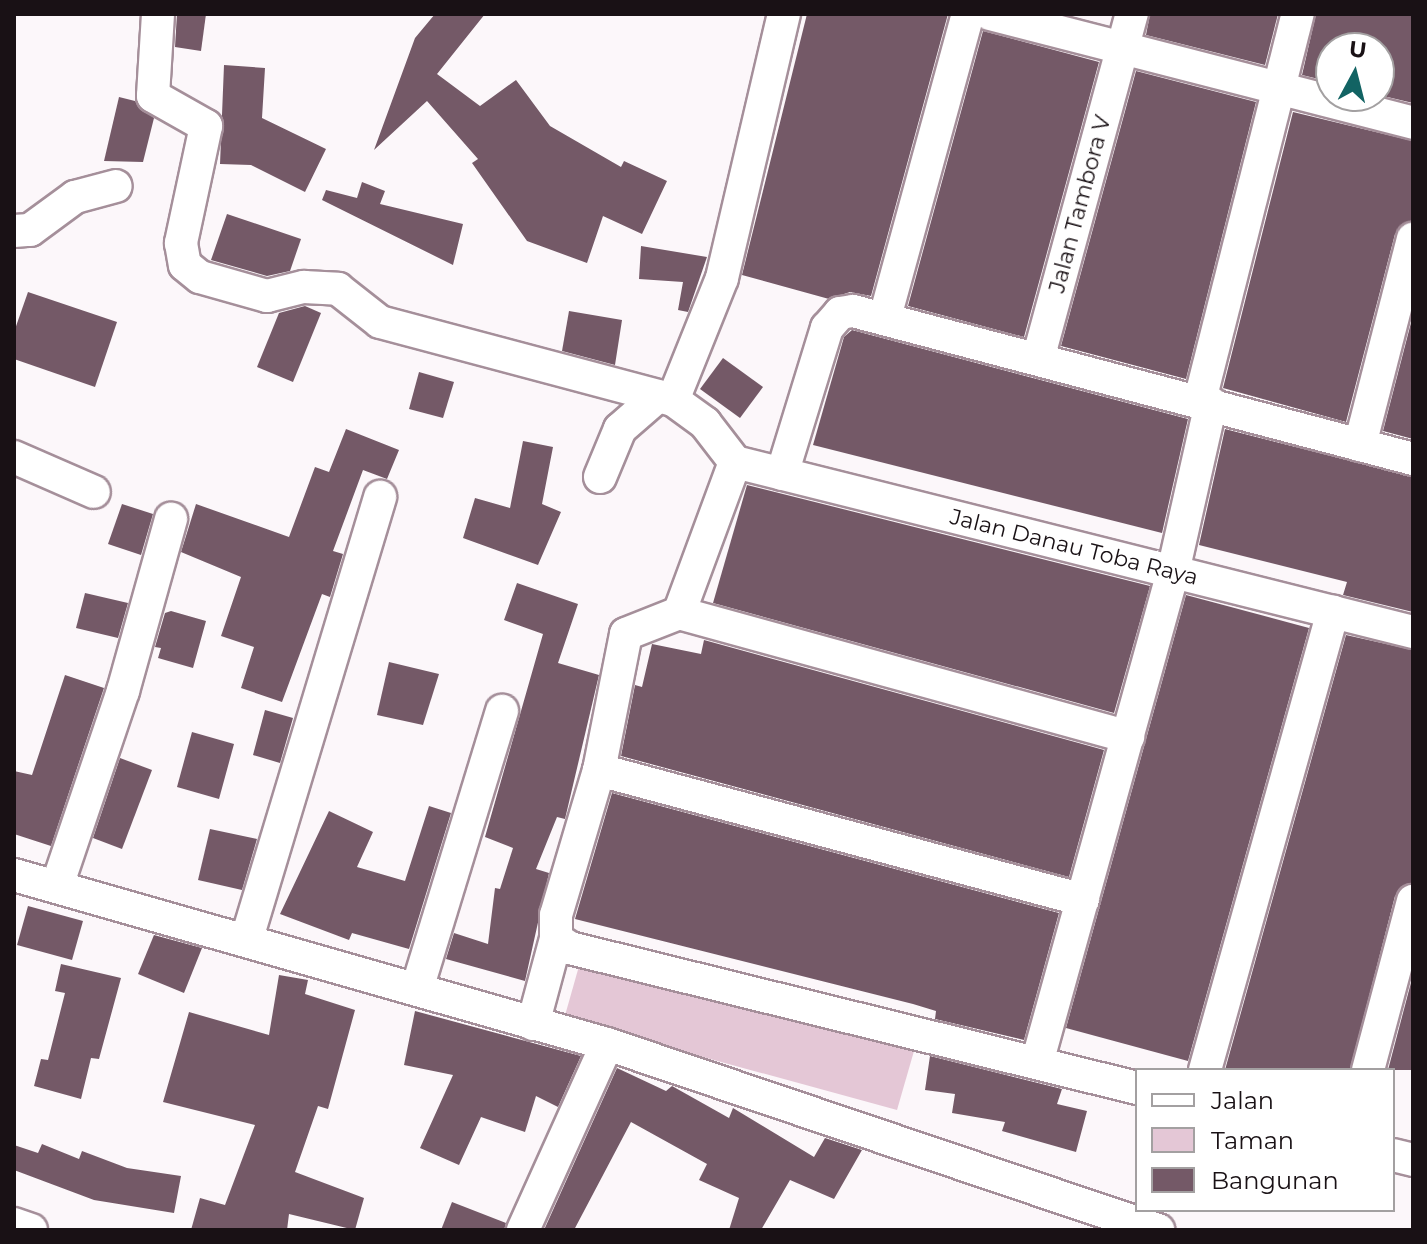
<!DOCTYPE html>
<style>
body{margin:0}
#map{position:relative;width:1427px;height:1244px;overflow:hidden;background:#fcf7fa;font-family:Montserrat,sans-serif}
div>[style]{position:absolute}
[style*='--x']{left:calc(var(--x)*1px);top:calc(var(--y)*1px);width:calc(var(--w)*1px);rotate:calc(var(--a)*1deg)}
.green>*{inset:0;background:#e4c7d6}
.building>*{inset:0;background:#745967}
.roads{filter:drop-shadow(2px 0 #a58f9a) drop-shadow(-2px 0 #a58f9a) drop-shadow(0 2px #a58f9a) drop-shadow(0 -2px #a58f9a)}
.minor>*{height:32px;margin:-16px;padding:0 16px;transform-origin:16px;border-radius:16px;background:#fff}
span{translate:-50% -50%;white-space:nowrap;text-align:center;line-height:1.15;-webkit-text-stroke:8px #fff;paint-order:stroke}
.street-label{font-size:22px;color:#191115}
.frame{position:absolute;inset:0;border:16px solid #191115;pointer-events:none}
.legend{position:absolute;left:1135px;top:1068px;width:260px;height:144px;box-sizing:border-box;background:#fff;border:2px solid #a3a0a1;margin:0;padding:10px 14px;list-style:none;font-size:24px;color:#191115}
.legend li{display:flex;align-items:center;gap:16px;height:40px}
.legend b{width:40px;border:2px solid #a3a0a1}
.north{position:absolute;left:1315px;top:32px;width:80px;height:80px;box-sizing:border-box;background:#fff;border:2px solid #a3a0a1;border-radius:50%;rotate:7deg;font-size:22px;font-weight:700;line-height:32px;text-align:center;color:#191115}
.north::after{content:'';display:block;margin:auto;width:28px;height:36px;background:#126363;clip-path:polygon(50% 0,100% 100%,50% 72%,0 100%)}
</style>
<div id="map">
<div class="green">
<i style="clip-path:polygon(581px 959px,914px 1051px,897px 1110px,564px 1019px)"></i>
</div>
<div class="building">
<i style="clip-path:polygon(177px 14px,206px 14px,201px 51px,175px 47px)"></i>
<i style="clip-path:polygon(435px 14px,485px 14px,437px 74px,480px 106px,516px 80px,550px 126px,621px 167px,624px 161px,667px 181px,642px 234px,603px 216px,587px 263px,527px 241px,472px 163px,478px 159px,427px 101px,374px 150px,415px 38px)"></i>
<i style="clip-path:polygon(807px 14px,948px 14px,871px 296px,850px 292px,829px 299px,742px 275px)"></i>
<i style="clip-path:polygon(1150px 14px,1278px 14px,1265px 65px,1146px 35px)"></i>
<i style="clip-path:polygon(1316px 14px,1413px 14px,1413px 103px,1379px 95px,1379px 48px,1331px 48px,1331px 82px,1302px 75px)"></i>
<i style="clip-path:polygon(983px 31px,1099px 62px,1024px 337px,908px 306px)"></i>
<i style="clip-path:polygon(224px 65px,265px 68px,262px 118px,326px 149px,305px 192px,251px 165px,220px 164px)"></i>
<i style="clip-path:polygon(1136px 71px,1256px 102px,1186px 379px,1061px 346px)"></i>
<i style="clip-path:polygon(119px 97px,135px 101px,154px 118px,143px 162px,104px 161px)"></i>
<i style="clip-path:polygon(1293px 112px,1413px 141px,1413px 221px,1395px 234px,1346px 422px,1223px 388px)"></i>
<i style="clip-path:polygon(362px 182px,385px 191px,380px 204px,463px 224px,453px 265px,322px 200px,326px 190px,357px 198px)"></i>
<i style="clip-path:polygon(227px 214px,301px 239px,290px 271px,267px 276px,211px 260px)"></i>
<i style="clip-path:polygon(641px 246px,707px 257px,688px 312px,678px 310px,683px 282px,639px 279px)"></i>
<i style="clip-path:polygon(28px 292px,117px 322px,95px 387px,14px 359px,14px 332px)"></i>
<i style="clip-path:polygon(305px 306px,321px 313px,293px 382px,257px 367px,279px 313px)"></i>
<i style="clip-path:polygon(569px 311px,622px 320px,615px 365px,562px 351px)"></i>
<i style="clip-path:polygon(1413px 315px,1413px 439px,1383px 431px)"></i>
<i style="clip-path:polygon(852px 330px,1188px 419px,1162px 533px,813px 445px,844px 337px)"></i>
<i style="clip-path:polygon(723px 358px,763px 387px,740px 418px,700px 389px)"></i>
<i style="clip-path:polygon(419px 372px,454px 382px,443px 418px,409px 409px)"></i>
<i style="clip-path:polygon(346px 429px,399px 450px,387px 479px,363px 470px,333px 551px,343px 554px,330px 597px,322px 594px,282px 702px,241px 688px,254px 647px,221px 636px,241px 577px,181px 552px,196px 504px,289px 537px,315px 467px,329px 472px)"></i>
<i style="clip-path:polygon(1225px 429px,1413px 477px,1413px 612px,1343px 595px,1347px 582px,1199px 545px)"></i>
<i style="clip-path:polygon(523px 441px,553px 447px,542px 504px,561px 512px,538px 565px,463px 538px,475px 498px,510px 508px)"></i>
<i style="clip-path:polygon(747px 485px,1150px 586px,1114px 713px,713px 603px)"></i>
<i style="clip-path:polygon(122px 504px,153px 514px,141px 555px,108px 544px)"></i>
<i style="clip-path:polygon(517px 583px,578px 604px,558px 663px,599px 675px,565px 819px,557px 817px,536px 869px,549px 873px,525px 981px,446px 959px,454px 933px,488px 944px,495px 888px,500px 889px,513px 848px,485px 837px,543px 634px,504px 620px)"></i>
<i style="clip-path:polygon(85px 593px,128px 603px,118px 638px,76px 628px)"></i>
<i style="clip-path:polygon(1186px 595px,1309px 628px,1188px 1061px,1066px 1028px)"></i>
<i style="clip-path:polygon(171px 611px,206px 621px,193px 668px,158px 658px,161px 648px,155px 647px,165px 613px)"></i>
<i style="clip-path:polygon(1346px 635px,1413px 650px,1413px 883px,1395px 896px,1350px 1070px,1225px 1070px)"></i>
<i style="clip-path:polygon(704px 640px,1104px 750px,1069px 877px,621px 756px,635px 685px,642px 687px,652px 644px,701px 654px)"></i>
<i style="clip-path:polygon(389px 662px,439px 674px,423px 725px,377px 715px)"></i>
<i style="clip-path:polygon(65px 675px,104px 688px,51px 846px,14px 834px,14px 771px,32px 775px)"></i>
<i style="clip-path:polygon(265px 710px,293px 718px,280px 763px,253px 755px)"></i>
<i style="clip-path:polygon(192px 732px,234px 744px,219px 799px,177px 787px)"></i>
<i style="clip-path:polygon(120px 758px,152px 770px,122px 849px,93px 838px)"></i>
<i style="clip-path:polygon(612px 793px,1059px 913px,1024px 1040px,935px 1019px,936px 1011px,913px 1004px,575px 919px)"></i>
<i style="clip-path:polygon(429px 806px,451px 813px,409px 949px,352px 933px,349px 940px,280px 914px,329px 811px,373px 832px,357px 867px,405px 881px)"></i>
<i style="clip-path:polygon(210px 829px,257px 839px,242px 890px,198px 880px)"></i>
<i style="clip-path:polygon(28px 906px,83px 921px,72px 960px,17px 945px)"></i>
<i style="clip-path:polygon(154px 935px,202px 948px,184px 993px,138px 974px)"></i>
<i style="clip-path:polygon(61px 964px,121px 978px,99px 1059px,91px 1058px,81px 1099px,34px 1086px,41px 1059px,48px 1060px,65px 993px,55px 991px)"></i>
<i style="clip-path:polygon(279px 975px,308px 980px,305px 994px,355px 1010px,328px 1109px,318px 1106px,295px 1172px,364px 1198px,355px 1230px,289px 1214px,287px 1230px,191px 1230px,200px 1198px,225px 1205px,255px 1125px,163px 1102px,189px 1012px,269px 1035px)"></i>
<i style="clip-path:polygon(1413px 975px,1413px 1070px,1388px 1070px)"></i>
<i style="clip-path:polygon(415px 1011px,581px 1056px,558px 1107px,536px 1096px,525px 1132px,481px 1117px,459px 1165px,420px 1148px,453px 1075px,404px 1065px)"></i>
<i style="clip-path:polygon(930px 1056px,1062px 1089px,1057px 1104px,1087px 1111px,1076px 1152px,1002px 1131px,1005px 1122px,952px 1113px,955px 1094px,925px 1090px)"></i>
<i style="clip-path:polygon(617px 1068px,666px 1091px,672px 1086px,729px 1118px,733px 1108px,814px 1157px,825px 1138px,862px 1150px,834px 1199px,790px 1180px,761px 1230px,729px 1230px,739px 1198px,699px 1180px,707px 1164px,631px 1122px,574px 1230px,544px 1230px)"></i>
<i style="clip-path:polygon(42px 1144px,79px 1159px,82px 1151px,127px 1168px,181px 1176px,174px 1213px,94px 1200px,14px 1170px,14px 1145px,38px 1153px)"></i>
<i style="clip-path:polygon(452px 1202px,506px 1223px,504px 1230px,441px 1230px)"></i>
</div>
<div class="roads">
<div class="minor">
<i style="--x:158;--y:14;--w:82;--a:93.5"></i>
<i style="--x:153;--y:96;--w:61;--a:29.5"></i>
<i style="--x:206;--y:126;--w:120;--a:102.1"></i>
<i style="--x:181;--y:243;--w:22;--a:80"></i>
<i style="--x:185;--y:265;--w:19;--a:39"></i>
<i style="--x:200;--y:277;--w:70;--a:15.8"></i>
<i style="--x:267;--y:296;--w:38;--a:-14"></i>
<i style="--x:304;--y:287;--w:34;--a:3"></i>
<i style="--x:338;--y:289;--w:53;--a:38.2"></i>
<i style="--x:380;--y:322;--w:303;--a:14.9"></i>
<i style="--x:990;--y:14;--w:437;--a:14.4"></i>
<i style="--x:14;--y:231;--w:16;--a:-4"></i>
<i style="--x:30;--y:230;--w:56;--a:-36.3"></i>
<i style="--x:75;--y:197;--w:42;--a:-15"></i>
<i style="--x:885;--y:317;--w:314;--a:-74.7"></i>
<i style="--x:1038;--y:359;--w:358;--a:-74.8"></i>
<i style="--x:1200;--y:400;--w:398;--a:-75.8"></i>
<i style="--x:1360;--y:445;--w:213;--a:-75.6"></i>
<i style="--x:14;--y:457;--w:87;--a:23.6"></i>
<i style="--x:735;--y:462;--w:161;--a:110.3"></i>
<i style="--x:679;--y:613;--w:57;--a:158.4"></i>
<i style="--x:626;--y:634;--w:139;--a:101.2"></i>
<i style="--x:599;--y:770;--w:151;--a:106.5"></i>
<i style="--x:556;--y:915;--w:24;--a:90"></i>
<i style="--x:556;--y:939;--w:17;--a:33"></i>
<i style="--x:570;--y:948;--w:584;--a:13.87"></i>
<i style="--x:735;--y:462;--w:699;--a:14.08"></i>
<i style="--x:735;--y:462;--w:49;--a:-127.6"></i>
<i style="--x:705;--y:423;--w:39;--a:-144"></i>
<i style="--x:673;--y:400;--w:131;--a:-68.1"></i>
<i style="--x:722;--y:278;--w:271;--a:-76.8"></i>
<i style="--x:782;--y:474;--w:153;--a:-72.9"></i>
<i style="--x:827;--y:328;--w:20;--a:-49"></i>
<i style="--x:840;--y:313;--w:13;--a:-9"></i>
<i style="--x:853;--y:311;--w:579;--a:14.8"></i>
<i style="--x:600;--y:477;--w:52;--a:-67.4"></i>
<i style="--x:620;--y:429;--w:50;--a:-41"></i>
<i style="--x:679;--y:613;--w:466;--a:15.4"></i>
<i style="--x:599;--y:770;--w:501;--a:15.03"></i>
<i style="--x:14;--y:875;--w:617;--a:15.91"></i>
<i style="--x:607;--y:1044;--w:582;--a:18.65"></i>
<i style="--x:57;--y:886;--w:206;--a:-71.3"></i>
<i style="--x:123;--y:691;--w:179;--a:-74.4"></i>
<i style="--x:247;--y:938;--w:461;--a:-73.2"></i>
<i style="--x:417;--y:989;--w:291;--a:-73"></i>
<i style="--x:533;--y:1024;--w:88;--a:-74.9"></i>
<i style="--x:1037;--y:1063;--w:509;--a:-74.52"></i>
<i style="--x:1173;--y:572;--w:173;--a:-77.3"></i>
<i style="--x:1205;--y:1070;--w:476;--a:-74.4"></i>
<i style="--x:1368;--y:1070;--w:175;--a:-75.1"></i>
<i style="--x:1393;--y:1155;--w:21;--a:14"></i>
<i style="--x:14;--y:1224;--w:18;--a:19"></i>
<i style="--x:523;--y:1230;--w:204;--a:-65.7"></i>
</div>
</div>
<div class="street-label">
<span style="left:1080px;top:204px;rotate:-75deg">Jalan Tambora V</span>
<span style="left:1074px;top:547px;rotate:14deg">Jalan Danau Toba Raya</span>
</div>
<div class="frame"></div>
<ul class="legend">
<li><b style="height:10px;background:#fff"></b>Jalan</li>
<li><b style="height:22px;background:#e4c7d6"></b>Taman</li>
<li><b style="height:22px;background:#745967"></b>Bangunan</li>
</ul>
<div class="north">U</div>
</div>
